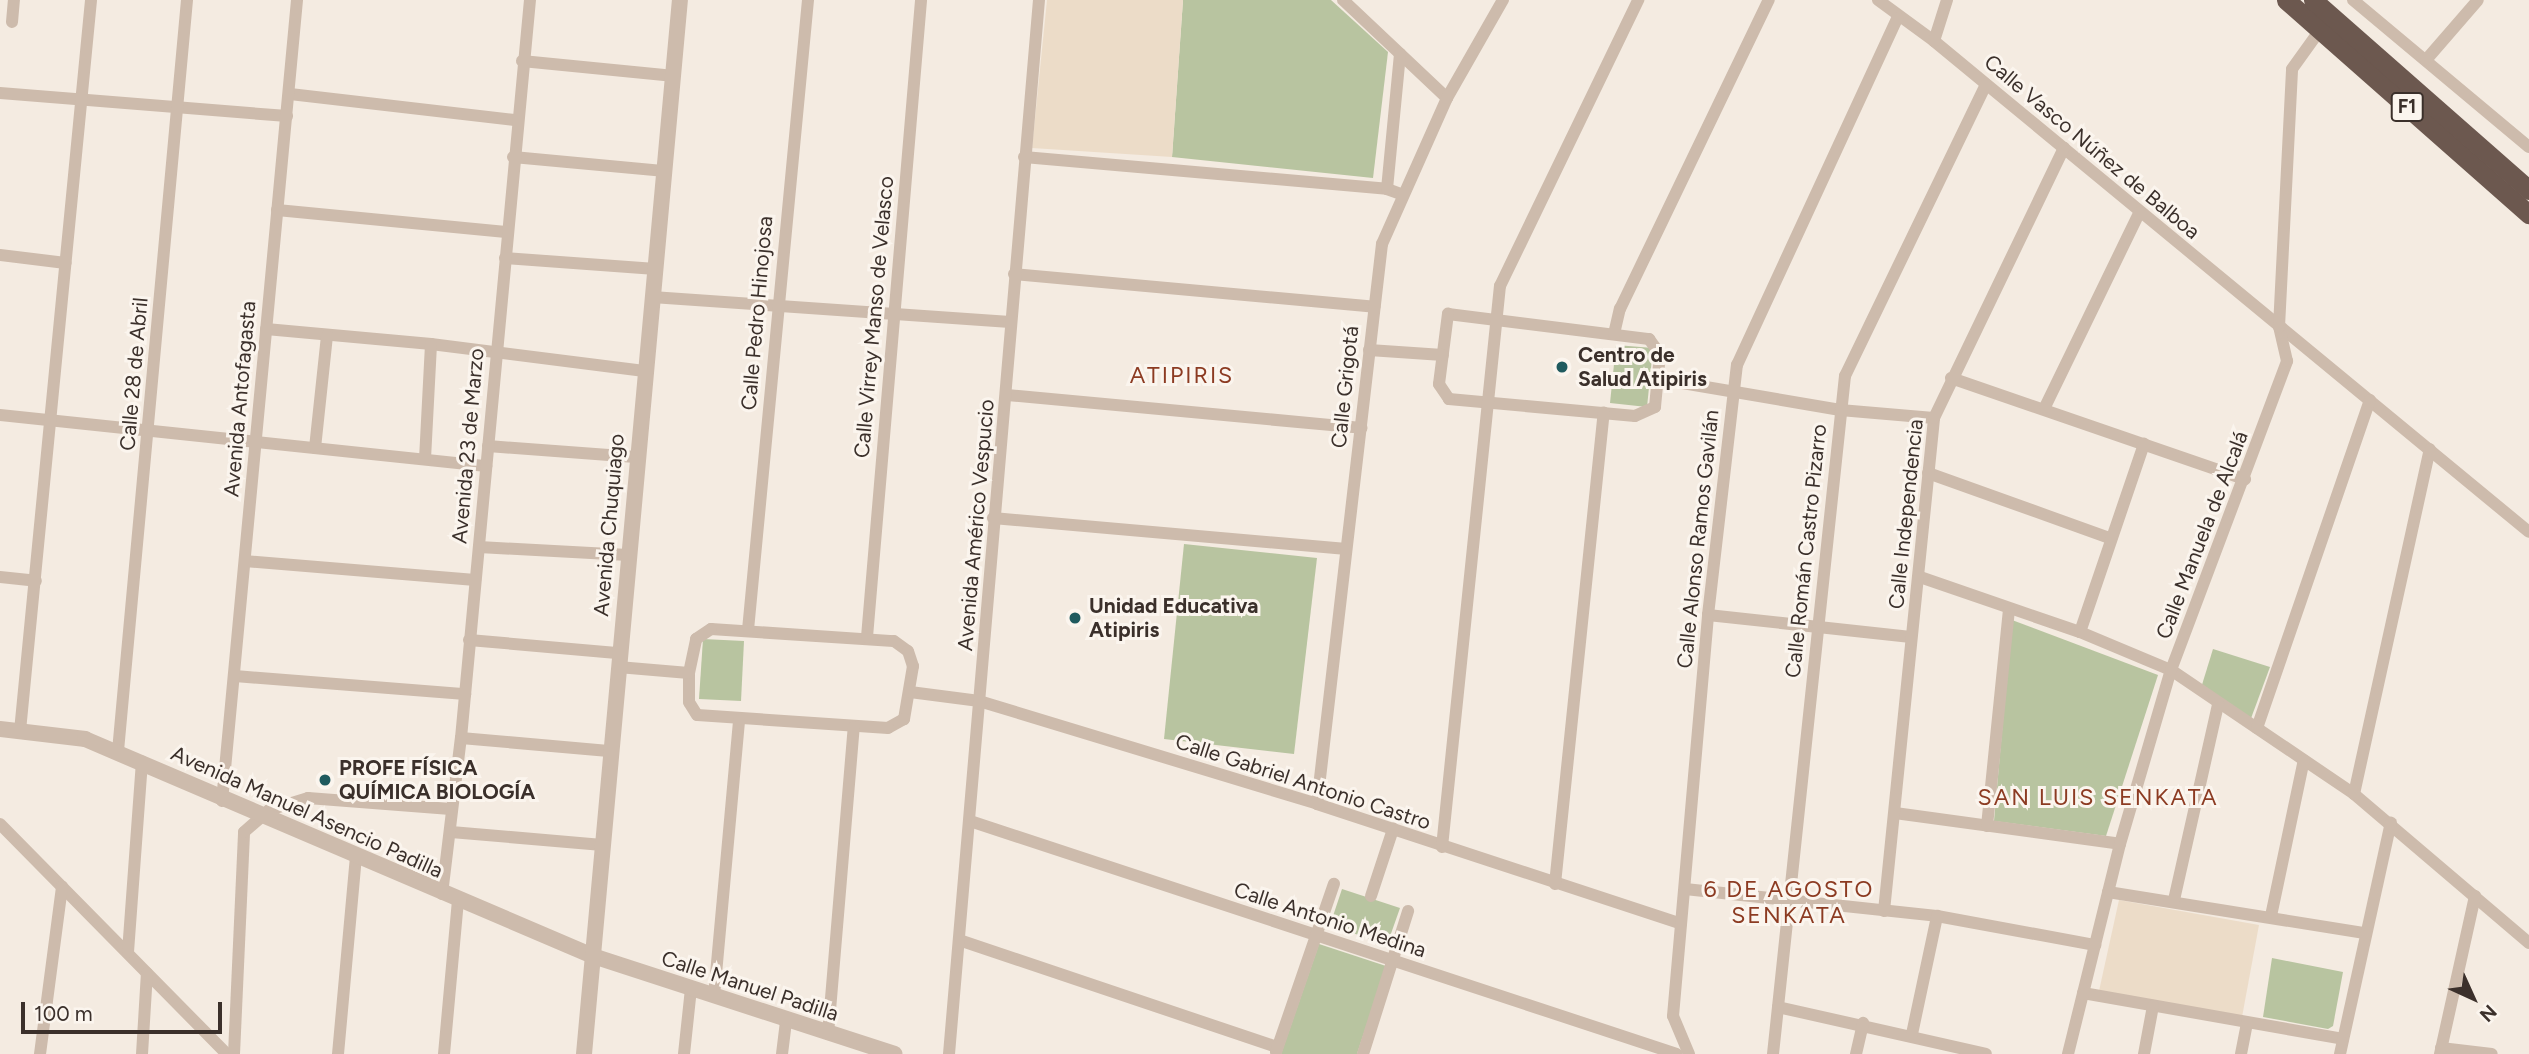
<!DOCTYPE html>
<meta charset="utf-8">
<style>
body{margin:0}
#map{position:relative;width:2529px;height:1054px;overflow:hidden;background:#f4ebe1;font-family:Figtree,sans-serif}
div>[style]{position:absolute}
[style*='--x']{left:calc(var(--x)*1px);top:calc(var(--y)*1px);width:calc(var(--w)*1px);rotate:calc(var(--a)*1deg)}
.green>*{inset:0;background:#b8c4a0}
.plaza>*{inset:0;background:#ecdcc8}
.minor>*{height:12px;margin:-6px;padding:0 6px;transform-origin:6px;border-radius:6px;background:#cdbbac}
.tertiary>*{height:16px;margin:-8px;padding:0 8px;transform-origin:8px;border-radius:8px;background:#cdbbac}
.trunk>*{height:19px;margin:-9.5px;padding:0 9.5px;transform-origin:9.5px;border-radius:9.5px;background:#6c584f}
.dots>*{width:19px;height:19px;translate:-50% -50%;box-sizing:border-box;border:4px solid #fbf5ee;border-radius:50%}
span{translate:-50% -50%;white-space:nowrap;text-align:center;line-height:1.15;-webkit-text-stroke:6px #fbf5ee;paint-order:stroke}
.shield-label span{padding:2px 5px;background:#fbf5ee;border:2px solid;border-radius:5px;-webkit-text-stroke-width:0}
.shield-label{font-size:19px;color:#3b302b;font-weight:700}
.street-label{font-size:21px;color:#3b302b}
.poi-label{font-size:21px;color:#3b302b;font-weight:700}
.left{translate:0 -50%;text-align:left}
.neighbourhood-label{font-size:23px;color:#8c3b22;letter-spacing:2px}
.north{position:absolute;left:2438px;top:963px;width:70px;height:70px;-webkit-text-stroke:5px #fbf5ee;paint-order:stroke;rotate:135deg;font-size:19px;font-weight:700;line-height:28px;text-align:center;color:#3b302b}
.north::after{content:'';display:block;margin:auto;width:24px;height:32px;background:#3b302b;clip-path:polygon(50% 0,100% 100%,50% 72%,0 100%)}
.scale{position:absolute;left:21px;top:1002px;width:201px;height:32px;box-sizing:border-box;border:4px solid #3b302b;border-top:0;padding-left:9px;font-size:21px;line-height:24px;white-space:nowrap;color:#3b302b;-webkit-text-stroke:5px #fbf5ee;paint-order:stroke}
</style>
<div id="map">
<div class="green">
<i style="clip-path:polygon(1183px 0,1331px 0,1388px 52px,1373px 178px,1172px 157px)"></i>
<i style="clip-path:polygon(1616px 345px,1653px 348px,1647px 407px,1610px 403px)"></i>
<i style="clip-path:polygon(1184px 544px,1317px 558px,1294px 754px,1164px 739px)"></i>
<i style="clip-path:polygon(2012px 620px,2158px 675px,2106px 836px,1994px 821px)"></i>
<i style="clip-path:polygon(703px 639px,744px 641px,741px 701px,699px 699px)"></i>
<i style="clip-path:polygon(2213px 649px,2270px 667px,2250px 721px,2201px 688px)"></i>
<i style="clip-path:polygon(1342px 889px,1400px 908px,1387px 945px,1330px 925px)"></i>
<i style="clip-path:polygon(1319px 944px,1386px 966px,1357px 1054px,1281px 1054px)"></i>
<i style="clip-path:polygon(2272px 958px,2343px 972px,2333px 1026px,2328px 1029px,2263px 1017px)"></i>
</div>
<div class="plaza">
<i style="clip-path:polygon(1047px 0,1183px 0,1172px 157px,1032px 148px)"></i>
<i style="clip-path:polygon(2119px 900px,2259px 925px,2242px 1017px,2099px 991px)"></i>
</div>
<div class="minor">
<i style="--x:1343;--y:0;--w:143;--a:43.3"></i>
<i style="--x:1878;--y:0;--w:69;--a:36.2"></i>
<i style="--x:1934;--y:41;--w:771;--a:39.53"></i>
<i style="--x:2353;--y:0;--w:229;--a:39.9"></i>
<i style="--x:12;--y:22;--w:22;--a:-85"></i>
<i style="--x:1934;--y:41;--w:43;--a:-72.4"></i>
<i style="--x:2426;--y:60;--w:79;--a:-49.1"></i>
<i style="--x:522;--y:61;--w:153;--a:5.6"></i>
<i style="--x:0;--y:93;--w:288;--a:4.6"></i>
<i style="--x:290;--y:94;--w:226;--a:6.6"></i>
<i style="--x:513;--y:157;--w:153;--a:5.3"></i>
<i style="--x:1024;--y:157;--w:364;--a:5"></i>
<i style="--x:1387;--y:189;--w:15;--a:20"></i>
<i style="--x:1387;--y:189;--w:136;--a:-84.5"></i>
<i style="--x:277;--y:210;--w:230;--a:5.5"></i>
<i style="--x:0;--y:255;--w:66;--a:6.9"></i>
<i style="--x:505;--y:258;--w:151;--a:4.2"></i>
<i style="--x:1014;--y:274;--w:362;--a:5.2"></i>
<i style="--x:652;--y:297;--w:359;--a:4"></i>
<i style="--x:1448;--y:314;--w:203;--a:7.1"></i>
<i style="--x:1649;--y:339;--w:19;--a:54"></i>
<i style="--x:1660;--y:354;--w:53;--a:95.4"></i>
<i style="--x:1655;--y:407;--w:22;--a:156"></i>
<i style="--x:1635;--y:416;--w:187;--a:-174.8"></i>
<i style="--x:1449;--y:399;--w:18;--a:-124"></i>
<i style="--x:1439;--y:384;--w:71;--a:-82.7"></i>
<i style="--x:266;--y:329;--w:166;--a:5.2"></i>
<i style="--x:431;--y:344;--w:217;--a:7.2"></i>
<i style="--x:1614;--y:334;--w:26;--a:-77"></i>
<i style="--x:1620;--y:309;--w:343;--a:-64.3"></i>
<i style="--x:1369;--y:350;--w:74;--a:3.9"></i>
<i style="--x:1951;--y:378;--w:311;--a:19"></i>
<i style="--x:1659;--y:379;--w:184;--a:9.7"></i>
<i style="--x:1840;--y:410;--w:94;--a:4.9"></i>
<i style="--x:1007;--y:395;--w:356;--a:5.3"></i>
<i style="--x:2045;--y:407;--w:216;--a:-64.1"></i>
<i style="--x:0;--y:415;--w:489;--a:6"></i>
<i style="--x:488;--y:446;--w:148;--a:4.3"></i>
<i style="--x:315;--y:448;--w:113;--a:-83.9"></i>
<i style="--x:425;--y:459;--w:115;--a:-87"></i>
<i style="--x:1928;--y:473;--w:193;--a:19.7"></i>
<i style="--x:993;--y:518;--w:352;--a:5"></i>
<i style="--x:479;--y:547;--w:149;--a:3.1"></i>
<i style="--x:245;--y:561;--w:231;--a:4.7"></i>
<i style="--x:0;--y:577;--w:36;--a:6"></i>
<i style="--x:1920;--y:577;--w:169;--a:19"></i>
<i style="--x:2080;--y:632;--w:99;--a:22.7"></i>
<i style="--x:2171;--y:670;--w:221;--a:34.1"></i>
<i style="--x:2354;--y:794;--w:230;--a:40.4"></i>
<i style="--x:1708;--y:615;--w:204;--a:6.2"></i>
<i style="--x:711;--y:629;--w:183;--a:3.8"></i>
<i style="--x:894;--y:641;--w:17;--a:36"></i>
<i style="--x:908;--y:651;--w:16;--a:72"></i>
<i style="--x:913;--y:666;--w:54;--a:99.6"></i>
<i style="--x:904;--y:719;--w:18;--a:151"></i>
<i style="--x:888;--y:728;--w:191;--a:-176.1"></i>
<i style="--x:697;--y:715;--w:15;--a:-122"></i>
<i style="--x:689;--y:702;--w:29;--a:-90"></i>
<i style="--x:689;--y:673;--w:35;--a:-78"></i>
<i style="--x:696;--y:639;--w:18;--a:-34"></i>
<i style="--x:748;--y:630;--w:633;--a:-84.56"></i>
<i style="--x:2080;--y:632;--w:199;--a:-71.2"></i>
<i style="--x:867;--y:637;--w:639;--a:-85.15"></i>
<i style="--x:469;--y:640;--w:151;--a:5"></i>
<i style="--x:618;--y:667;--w:71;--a:4.8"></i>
<i style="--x:235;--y:676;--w:231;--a:4.5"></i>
<i style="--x:910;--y:692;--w:70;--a:7.4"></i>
<i style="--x:979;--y:701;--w:353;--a:16.9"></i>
<i style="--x:1317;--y:804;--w:383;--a:18.2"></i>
<i style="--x:2257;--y:728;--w:347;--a:-71"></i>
<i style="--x:20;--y:731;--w:734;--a:-84.45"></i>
<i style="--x:461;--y:738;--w:151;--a:5"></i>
<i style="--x:118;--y:751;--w:754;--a:-84.75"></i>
<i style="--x:2354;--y:794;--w:353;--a:-77.6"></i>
<i style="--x:222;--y:801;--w:805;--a:-84.65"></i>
<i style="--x:1317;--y:804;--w:564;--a:-83.38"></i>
<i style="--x:1382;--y:244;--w:160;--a:-66"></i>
<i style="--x:1447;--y:98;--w:113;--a:-60.3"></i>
<i style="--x:1895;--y:813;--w:227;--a:7.8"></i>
<i style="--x:970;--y:821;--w:744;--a:18.24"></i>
<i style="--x:0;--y:824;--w:323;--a:45.4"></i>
<i style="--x:1987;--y:826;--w:218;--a:-84.2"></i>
<i style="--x:451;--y:832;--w:152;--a:4.9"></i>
<i style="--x:1442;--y:847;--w:564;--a:-84.1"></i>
<i style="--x:1500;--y:286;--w:318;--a:-64.2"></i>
<i style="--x:1555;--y:884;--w:474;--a:-84.1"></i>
<i style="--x:1685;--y:889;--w:253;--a:6.1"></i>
<i style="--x:1937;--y:916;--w:161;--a:10.4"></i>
<i style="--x:2108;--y:892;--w:260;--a:9.1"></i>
<i style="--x:442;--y:894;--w:157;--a:-83.1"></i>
<i style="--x:461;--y:738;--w:741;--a:-84.66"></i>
<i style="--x:1371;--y:896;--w:71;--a:-71.8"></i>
<i style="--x:2174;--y:900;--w:201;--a:-77.3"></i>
<i style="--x:1884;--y:911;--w:496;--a:-84.2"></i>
<i style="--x:1934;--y:418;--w:300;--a:-64.3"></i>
<i style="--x:2271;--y:916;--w:159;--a:-78.1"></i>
<i style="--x:959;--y:940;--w:336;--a:18.6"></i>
<i style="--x:128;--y:952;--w:191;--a:-85.8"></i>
<i style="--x:2083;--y:993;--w:264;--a:10"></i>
<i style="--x:714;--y:996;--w:277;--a:-84.8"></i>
<i style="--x:1778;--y:1007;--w:213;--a:12.7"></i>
<i style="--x:828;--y:1034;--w:308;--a:-85.2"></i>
<i style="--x:1912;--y:1034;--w:121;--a:-78"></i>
<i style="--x:2441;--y:1048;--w:51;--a:6.7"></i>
<i style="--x:1276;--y:1052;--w:178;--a:-71"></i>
<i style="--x:40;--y:1054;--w:169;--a:-82.5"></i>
<i style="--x:142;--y:1054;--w:81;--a:-86.5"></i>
<i style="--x:234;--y:1054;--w:222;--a:-87.4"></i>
<i style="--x:244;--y:832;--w:33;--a:-41"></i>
<i style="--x:269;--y:810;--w:41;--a:-17.1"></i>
<i style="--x:308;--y:798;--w:143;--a:4.4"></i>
<i style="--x:338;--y:1054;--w:198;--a:-84.8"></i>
<i style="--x:444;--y:1054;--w:156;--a:-84.8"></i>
<i style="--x:684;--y:1054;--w:66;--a:-83.9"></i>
<i style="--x:782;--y:1054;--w:34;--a:-83"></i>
<i style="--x:949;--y:1054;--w:1058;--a:-85.12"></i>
<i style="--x:1363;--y:1054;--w:150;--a:-72.5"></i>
<i style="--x:1689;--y:1054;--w:41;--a:-112.8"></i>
<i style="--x:1673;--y:1016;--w:403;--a:-85"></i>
<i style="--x:1708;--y:615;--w:252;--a:-83.4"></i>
<i style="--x:1737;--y:365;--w:382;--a:-65.2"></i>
<i style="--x:1773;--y:1054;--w:682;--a:-83.94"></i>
<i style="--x:1845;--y:376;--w:324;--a:-64.2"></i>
<i style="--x:1856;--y:1054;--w:32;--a:-77"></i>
<i style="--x:2068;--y:1054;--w:216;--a:-76.1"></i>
<i style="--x:2120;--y:844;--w:181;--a:-73.7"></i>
<i style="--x:2171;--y:670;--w:330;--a:-69.4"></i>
<i style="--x:2287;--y:361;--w:35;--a:-103"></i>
<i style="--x:2279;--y:327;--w:258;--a:-87.1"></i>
<i style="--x:2292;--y:69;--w:48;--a:-54.3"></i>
<i style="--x:2144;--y:1054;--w:49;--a:-79.4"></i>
<i style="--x:2241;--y:1054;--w:32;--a:-79"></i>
<i style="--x:2340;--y:1054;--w:237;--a:-77.6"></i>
<i style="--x:2440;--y:1054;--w:162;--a:-77.5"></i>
</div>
<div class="tertiary">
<i style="--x:0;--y:729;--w:86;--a:6.7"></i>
<i style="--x:85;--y:739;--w:552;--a:23.13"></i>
<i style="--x:593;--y:956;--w:317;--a:18"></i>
<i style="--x:584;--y:1054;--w:1058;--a:-84.8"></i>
</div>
<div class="trunk">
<i style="--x:2286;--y:0;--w:324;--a:41.4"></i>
<i style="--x:2313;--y:0;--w:288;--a:41.3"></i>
</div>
<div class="dots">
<i style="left:1562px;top:367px;background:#1f5a5e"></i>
<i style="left:1075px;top:618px;background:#1f5a5e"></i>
<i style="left:325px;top:780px;background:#1f5a5e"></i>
</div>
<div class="shield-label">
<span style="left:2407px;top:107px">F1</span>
</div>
<div class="street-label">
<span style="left:2092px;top:147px;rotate:40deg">Calle Vasco Núñez de Balboa</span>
<span style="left:757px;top:313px;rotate:-85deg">Calle Pedro Hinojosa</span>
<span style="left:874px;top:317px;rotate:-85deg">Calle Virrey Manso de Velasco</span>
<span style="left:134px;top:374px;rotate:-85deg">Calle 28 de Abril</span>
<span style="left:1345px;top:387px;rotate:-84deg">Calle Grigotá</span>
<span style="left:240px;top:399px;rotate:-85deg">Avenida Antofagasta</span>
<span style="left:468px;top:446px;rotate:-85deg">Avenida 23 de Marzo</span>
<span style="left:1906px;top:514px;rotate:-84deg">Calle Independencia</span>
<span style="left:609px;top:525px;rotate:-85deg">Avenida Chuquiago</span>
<span style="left:976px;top:525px;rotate:-85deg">Avenida Américo Vespucio</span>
<span style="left:2202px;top:535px;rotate:-69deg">Calle Manuela de Alcalá</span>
<span style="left:1698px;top:539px;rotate:-84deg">Calle Alonso Ramos Gavilán</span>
<span style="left:1806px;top:551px;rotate:-84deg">Calle Román Castro Pizarro</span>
<span style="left:1303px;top:782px;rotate:18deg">Calle Gabriel Antonio Castro</span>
<span style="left:307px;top:812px;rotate:24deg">Avenida Manuel Asencio Padilla</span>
<span style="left:1330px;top:920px;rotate:18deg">Calle Antonio Medina</span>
<span style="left:750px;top:986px;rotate:18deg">Calle Manuel Padilla</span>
</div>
<div class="poi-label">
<span class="left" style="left:1578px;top:367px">Centro de<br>Salud Atipiris</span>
<span class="left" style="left:1089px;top:618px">Unidad Educativa<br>Atipiris</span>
<span class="left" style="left:339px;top:780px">PROFE FÍSICA<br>QUÍMICA BIOLOGÍA</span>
</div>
<div class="neighbourhood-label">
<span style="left:1182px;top:375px">ATIPIRIS</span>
<span style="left:2098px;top:797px">SAN LUIS SENKATA</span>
<span style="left:1789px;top:902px">6 DE AGOSTO<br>SENKATA</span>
</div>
<div class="north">N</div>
<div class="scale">100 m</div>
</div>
